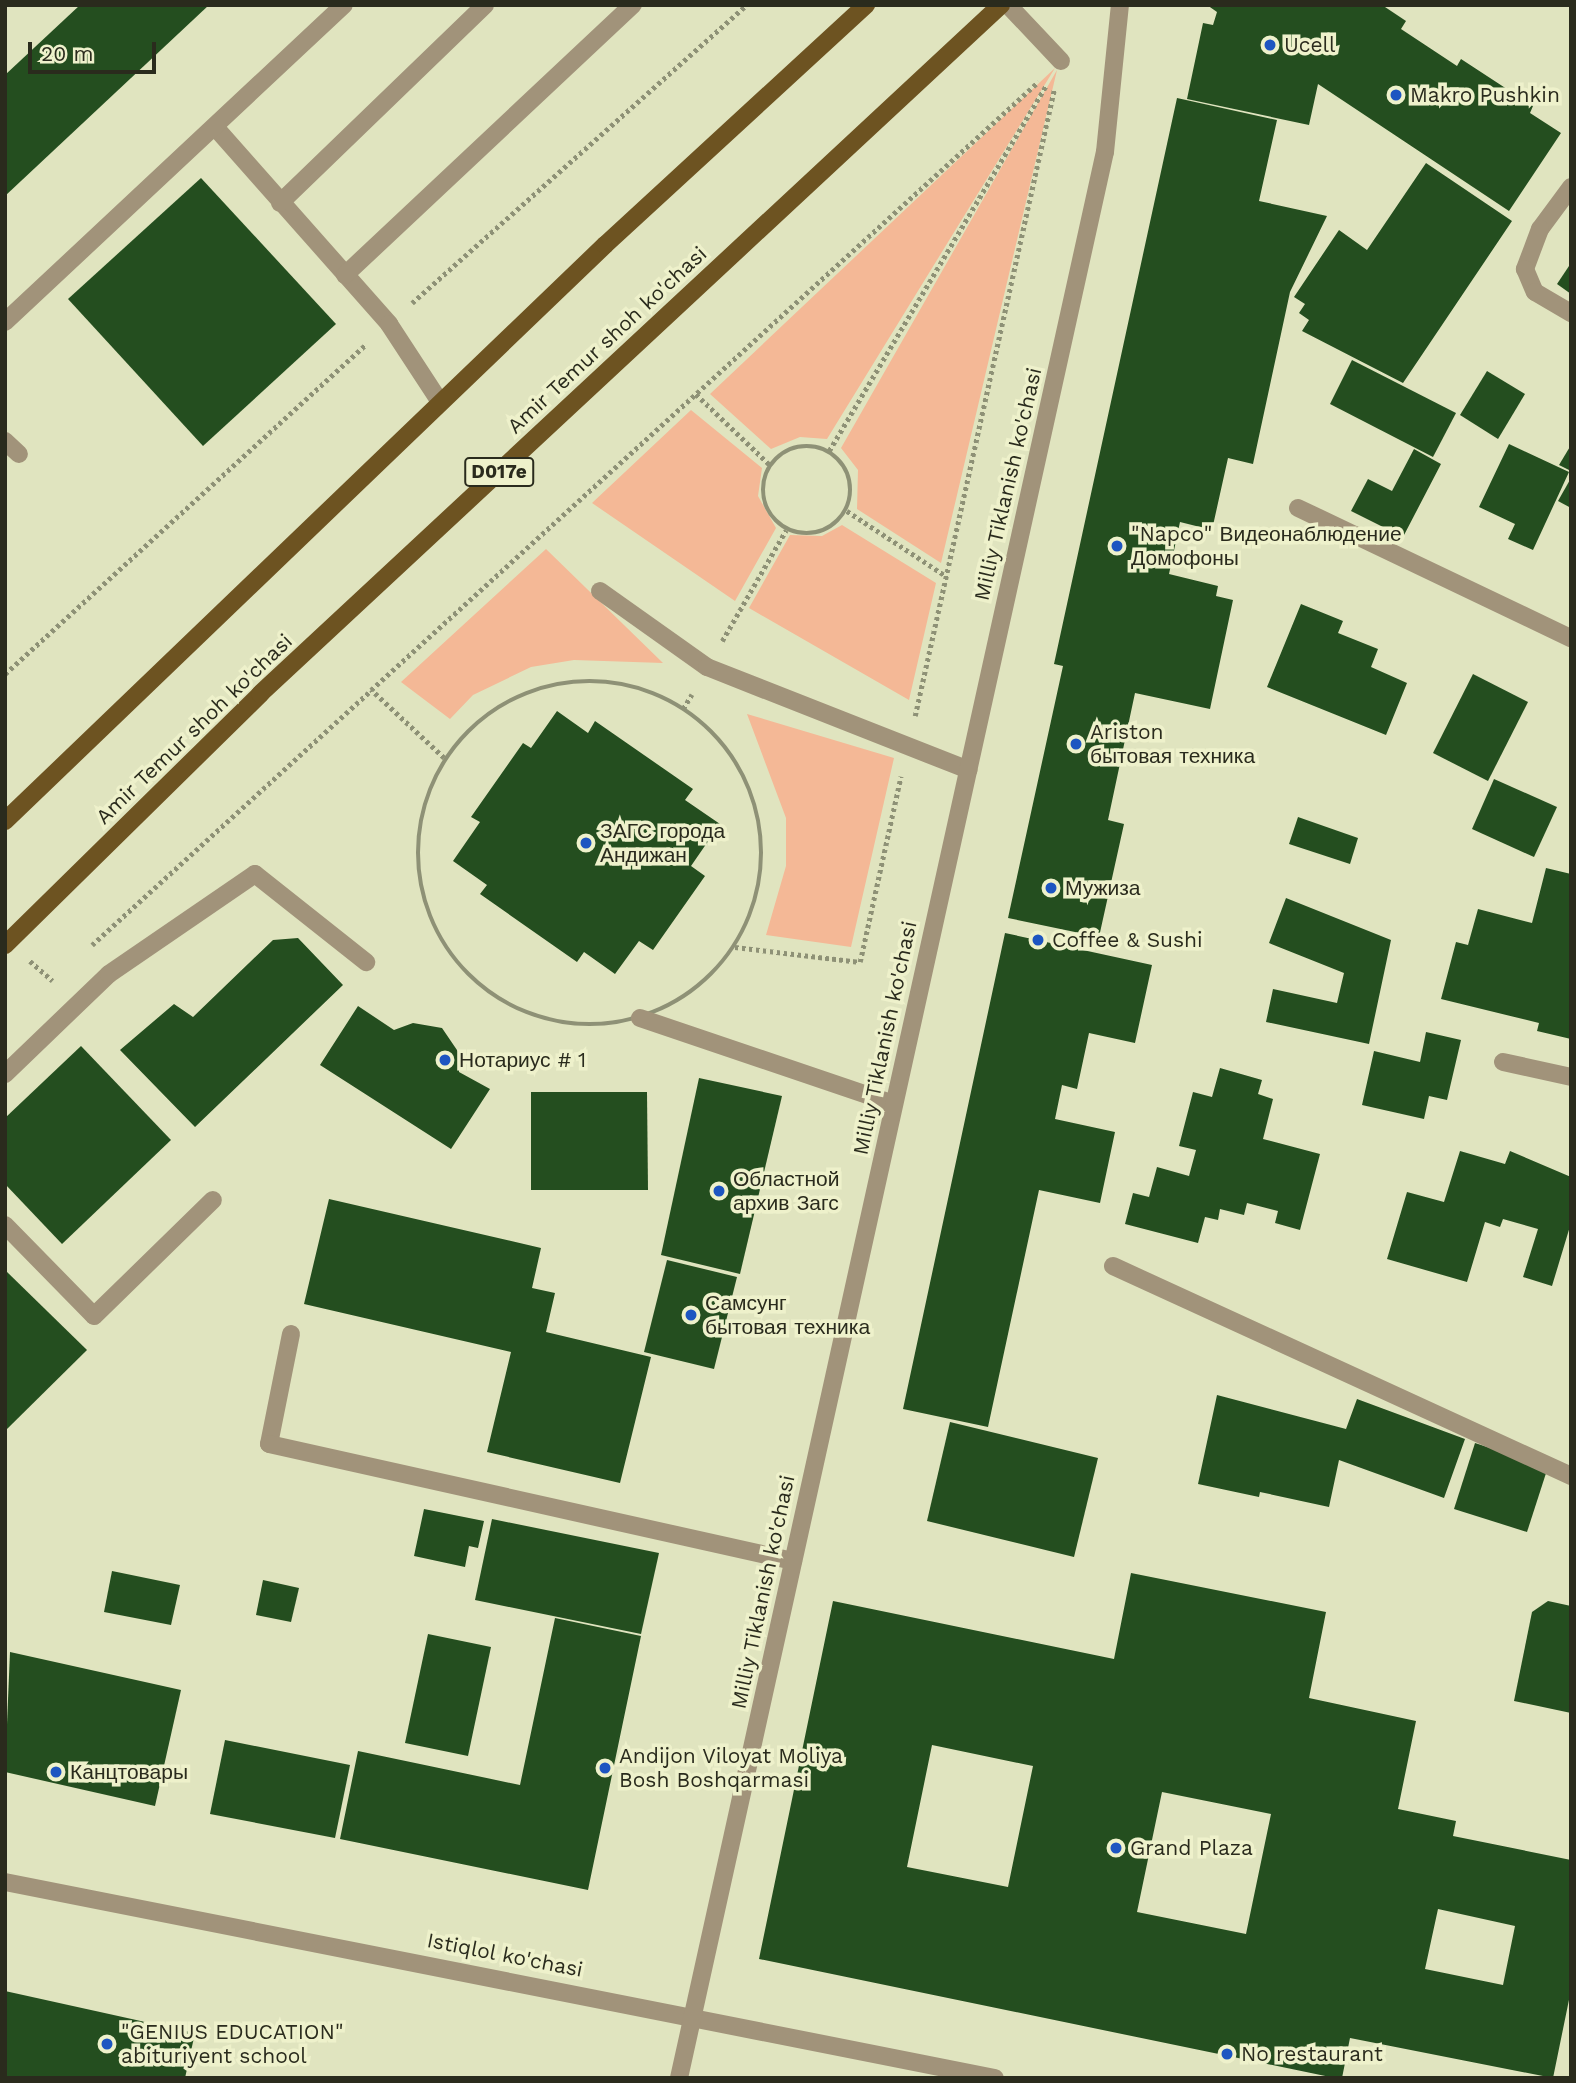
<!DOCTYPE html>
<meta charset="utf-8">
<style>
body{margin:0}
#map{position:relative;width:1576px;height:2083px;overflow:hidden;background:#e0e4bf;font-family:"Work Sans",sans-serif}
div>[style]{position:absolute}
[style*='--x']{left:calc(var(--x)*1px);top:calc(var(--y)*1px);width:calc(var(--w)*1px);rotate:calc(var(--a)*1deg)}
.green>*{inset:0;background:#f4b896}
.building>*{inset:0;background:#244e1f}
.path>*{height:4.5px;margin-top:-2.25px;transform-origin:0;background:repeating-linear-gradient(90deg,#8e9176 0 3.5px,transparent 0 7px)}
.path>.ring{margin:-2.25px;padding:0;box-sizing:content-box;background:none;border:4.5px solid #8e9176;border-radius:50%}
.minor>*{height:18px;margin:-9px;padding:0 9px;transform-origin:9px;border-radius:9px;background:#a1937a}
.major>*{height:18px;margin:-9px;padding:0 9px;transform-origin:9px;border-radius:9px;background:#6d5321}
.dots>*{width:19px;height:19px;translate:-50% -50%;box-sizing:border-box;border:4px solid #eef1cb;border-radius:50%}
span{translate:-50% -50%;white-space:nowrap;text-align:center;line-height:1.15;-webkit-text-stroke:7px #eef1cb;paint-order:stroke}
.shield-label span{padding:2px 5px;background:#eef1cb;border:2px solid;border-radius:5px;-webkit-text-stroke-width:0}
.shield-label{font-size:19px;color:#2a2b1d;font-weight:700}
.poi-label{font-size:21px;color:#2a2b1d}
.left{translate:0 -50%;text-align:left}
.street-label{font-size:21px;color:#2a2b1d}
.frame{position:absolute;inset:0;border:7px solid #2a2b1d;pointer-events:none}
.scale{position:absolute;left:28px;top:42px;width:128px;height:32px;box-sizing:border-box;border:4px solid #2a2b1d;border-top:0;padding-left:9px;font-size:21px;line-height:24px;white-space:nowrap;color:#2a2b1d;-webkit-text-stroke:5px #eef1cb;paint-order:stroke}
</style>
<div id="map">
<div class="green">
<i style="clip-path:polygon(1055px 68px,827px 439px,800px 437px,771px 449px,710px 394px)"></i>
<i style="clip-path:polygon(1057px 70px,941px 563px,857px 509px,858px 470px,841px 448px)"></i>
<i style="clip-path:polygon(691px 410px,762px 468px,758px 496px,776px 528px,735px 601px,592px 503px)"></i>
<i style="clip-path:polygon(842px 525px,936px 583px,909px 700px,749px 608px,790px 535px,822px 536px)"></i>
<i style="clip-path:polygon(546px 549px,663px 663px,574px 660px,531px 667px,473px 695px,450px 719px,401px 682px)"></i>
<i style="clip-path:polygon(747px 714px,894px 758px,851px 947px,766px 935px,786px 866px,786px 818px)"></i>
</div>
<div class="building">
<i style="clip-path:polygon(80px 5px,209px 5px,5px 196px,5px 75px)"></i>
<i style="clip-path:polygon(1207px 5px,1382px 5px,1406px 21px,1401px 29px,1457px 66px,1461px 59px,1533px 106px,1530px 113px,1561px 133px,1509px 211px,1318px 84px,1309px 125px,1187px 99px,1203px 23px,1213px 25px,1217px 12px)"></i>
<i style="clip-path:polygon(1177px 98px,1277px 120px,1259px 201px,1327px 216px,1290px 292px,1253px 464px,1228px 458px,1212px 530px,1180px 522px,1169px 574px,1218px 586px,1216px 596px,1233px 600px,1210px 709px,1135px 693px,1108px 820px,1124px 824px,1099px 937px,1008px 918px,1063px 666px,1054px 664px)"></i>
<i style="clip-path:polygon(1426px 163px,1512px 221px,1403px 383px,1302px 331px,1309px 320px,1299px 313px,1305px 304px,1294px 297px,1339px 230px,1367px 250px)"></i>
<i style="clip-path:polygon(201px 178px,336px 324px,203px 446px,68px 299px)"></i>
<i style="clip-path:polygon(1571px 263px,1571px 294px,1557px 284px)"></i>
<i style="clip-path:polygon(1352px 360px,1456px 413px,1433px 457px,1330px 404px)"></i>
<i style="clip-path:polygon(1487px 371px,1525px 394px,1498px 439px,1460px 415px)"></i>
<i style="clip-path:polygon(1509px 444px,1569px 472px,1533px 550px,1508px 539px,1515px 524px,1479px 507px)"></i>
<i style="clip-path:polygon(1571px 445px,1571px 471px,1559px 465px)"></i>
<i style="clip-path:polygon(1414px 449px,1441px 464px,1403px 537px,1351px 511px,1368px 479px,1392px 491px)"></i>
<i style="clip-path:polygon(1571px 478px,1571px 508px,1558px 501px)"></i>
<i style="clip-path:polygon(1301px 604px,1343px 621px,1338px 633px,1378px 649px,1371px 667px,1407px 683px,1386px 735px,1267px 687px)"></i>
<i style="clip-path:polygon(1473px 674px,1528px 702px,1488px 781px,1433px 753px)"></i>
<i style="clip-path:polygon(557px 711px,588px 733px,595px 721px,693px 789px,685px 800px,720px 824px,691px 866px,705px 876px,653px 950px,639px 941px,615px 974px,584px 952px,577px 962px,480px 894px,487px 885px,453px 861px,480px 822px,471px 817px,523px 743px,531px 748px)"></i>
<i style="clip-path:polygon(1494px 779px,1557px 807px,1534px 857px,1472px 829px)"></i>
<i style="clip-path:polygon(1298px 817px,1358px 838px,1350px 864px,1289px 844px)"></i>
<i style="clip-path:polygon(1546px 868px,1571px 874px,1571px 1039px,1537px 1031px,1539px 1023px,1441px 999px,1456px 942px,1468px 945px,1478px 909px,1532px 923px)"></i>
<i style="clip-path:polygon(1286px 898px,1391px 940px,1369px 1044px,1266px 1022px,1273px 989px,1337px 1003px,1344px 973px,1269px 943px)"></i>
<i style="clip-path:polygon(1005px 933px,1152px 965px,1135px 1043px,1089px 1033px,1077px 1089px,1062px 1085px,1055px 1119px,1115px 1132px,1100px 1203px,1039px 1190px,988px 1427px,903px 1409px)"></i>
<i style="clip-path:polygon(298px 938px,343px 985px,195px 1127px,120px 1050px,174px 1004px,193px 1017px,273px 940px)"></i>
<i style="clip-path:polygon(358px 1006px,394px 1030px,413px 1023px,442px 1028px,459px 1053px,459px 1072px,490px 1089px,451px 1149px,320px 1065px)"></i>
<i style="clip-path:polygon(1426px 1032px,1461px 1040px,1447px 1100px,1429px 1096px,1424px 1119px,1362px 1105px,1374px 1051px,1420px 1062px)"></i>
<i style="clip-path:polygon(81px 1046px,171px 1140px,62px 1244px,5px 1184px,5px 1118px)"></i>
<i style="clip-path:polygon(1220px 1068px,1262px 1080px,1258px 1094px,1273px 1099px,1263px 1139px,1320px 1154px,1300px 1230px,1275px 1223px,1278px 1211px,1247px 1203px,1244px 1215px,1220px 1209px,1218px 1220px,1205px 1217px,1198px 1243px,1125px 1224px,1133px 1193px,1149px 1197px,1157px 1167px,1189px 1176px,1196px 1150px,1179px 1146px,1193px 1092px,1212px 1097px)"></i>
<i style="clip-path:polygon(699px 1078px,782px 1096px,740px 1274px,661px 1255px)"></i>
<i style="clip-path:polygon(531px 1092px,647px 1092px,648px 1190px,531px 1190px)"></i>
<i style="clip-path:polygon(1460px 1151px,1505px 1164px,1510px 1151px,1571px 1177px,1571px 1223px,1552px 1286px,1523px 1277px,1538px 1229px,1503px 1219px,1500px 1227px,1485px 1222px,1467px 1282px,1387px 1259px,1407px 1192px,1444px 1202px)"></i>
<i style="clip-path:polygon(329px 1199px,541px 1248px,532px 1288px,555px 1293px,546px 1332px,651px 1357px,620px 1483px,487px 1452px,511px 1352px,304px 1304px)"></i>
<i style="clip-path:polygon(667px 1260px,737px 1277px,714px 1369px,644px 1352px)"></i>
<i style="clip-path:polygon(5px 1270px,87px 1350px,5px 1431px)"></i>
<i style="clip-path:polygon(1217px 1395px,1346px 1429px,1357px 1399px,1465px 1439px,1444px 1498px,1339px 1460px,1329px 1507px,1260px 1492px,1259px 1497px,1198px 1484px)"></i>
<i style="clip-path:polygon(950px 1422px,1098px 1458px,1074px 1557px,927px 1521px)"></i>
<i style="clip-path:polygon(1475px 1443px,1548px 1467px,1527px 1532px,1454px 1509px)"></i>
<i style="clip-path:polygon(424px 1509px,484px 1521px,478px 1548px,469px 1546px,465px 1567px,414px 1556px)"></i>
<i style="clip-path:polygon(492px 1519px,659px 1553px,641px 1634px,475px 1600px)"></i>
<i style="clip-path:polygon(112px 1571px,180px 1585px,171px 1625px,104px 1612px)"></i>
<i style="clip-path:polygon(evenodd,1131px 1573px,1326px 1612px,1309px 1698px,1416px 1721px,1398px 1809px,1456px 1821px,1453px 1836px,1571px 1860px,1571px 1990px,1553px 2078px,1350px 2038px,1342px 2078px,1335px 2078px,759px 1959px,833px 1601px,1114px 1659px,1131px 1573px,932px 1745px,1033px 1766px,1008px 1887px,907px 1867px,932px 1745px,1131px 1573px,1162px 1792px,1271px 1814px,1246px 1934px,1137px 1912px,1162px 1792px,1131px 1573px,1438px 1909px,1515px 1926px,1503px 1985px,1425px 1969px,1438px 1909px)"></i>
<i style="clip-path:polygon(263px 1580px,299px 1588px,291px 1622px,256px 1615px)"></i>
<i style="clip-path:polygon(1548px 1601px,1571px 1606px,1571px 1713px,1514px 1701px,1532px 1612px)"></i>
<i style="clip-path:polygon(555px 1618px,641px 1636px,588px 1890px,340px 1839px,358px 1751px,520px 1785px)"></i>
<i style="clip-path:polygon(428px 1634px,491px 1647px,468px 1756px,405px 1743px)"></i>
<i style="clip-path:polygon(10px 1652px,181px 1690px,155px 1806px,5px 1772px)"></i>
<i style="clip-path:polygon(225px 1740px,350px 1765px,335px 1838px,210px 1814px)"></i>
<i style="clip-path:polygon(5px 1991px,195px 2033px,185px 2078px,5px 2078px)"></i>
</div>
<div class="path">
<i style="--x:412;--y:303;--w:448;--a:-41.7"></i>
<i style="--x:696;--y:394;--w:103;--a:43.8"></i>
<i class="ring" style="left:763px;top:446px;width:83.5px;height:83.5px"></i>
<i style="--x:829;--y:451;--w:425;--a:-59.3"></i>
<i style="--x:847;--y:511;--w:118;--a:33.3"></i>
<i style="--x:722;--y:641;--w:128;--a:-60"></i>
<i style="--x:5;--y:674;--w:489;--a:-42.4"></i>
<i class="ring" style="left:418px;top:681px;width:339.5px;height:339.5px"></i>
<i style="--x:683;--y:709;--w:17;--a:-59"></i>
<i style="--x:915;--y:716;--w:641;--a:-77.48"></i>
<i style="--x:444;--y:758;--w:100;--a:-137"></i>
<i style="--x:371;--y:690;--w:903;--a:-42.35"></i>
<i style="--x:92;--y:945;--w:378;--a:-42.4"></i>
<i style="--x:735;--y:947;--w:126;--a:6.8"></i>
<i style="--x:860;--y:962;--w:190;--a:-77.6"></i>
<i style="--x:30;--y:961;--w:30;--a:41"></i>
</div>
<div class="minor">
<i style="--x:1008;--y:5;--w:77;--a:46.6"></i>
<i style="--x:215;--y:127;--w:263;--a:48.5"></i>
<i style="--x:389;--y:324;--w:93;--a:56.8"></i>
<i style="--x:1571;--y:187;--w:52;--a:126.4"></i>
<i style="--x:1540;--y:229;--w:43;--a:110.6"></i>
<i style="--x:1525;--y:269;--w:25;--a:67"></i>
<i style="--x:1535;--y:292;--w:42;--a:30.3"></i>
<i style="--x:280;--y:203;--w:285;--a:-44"></i>
<i style="--x:345;--y:275;--w:395;--a:-43.2"></i>
<i style="--x:5;--y:322;--w:464;--a:-43.1"></i>
<i style="--x:5;--y:441;--w:19;--a:43"></i>
<i style="--x:1298;--y:508;--w:302;--a:25.5"></i>
<i style="--x:600;--y:591;--w:131;--a:35.4"></i>
<i style="--x:707;--y:667;--w:281;--a:21.5"></i>
<i style="--x:640;--y:1018;--w:268;--a:18.7"></i>
<i style="--x:1503;--y:1062;--w:70;--a:12.4"></i>
<i style="--x:5;--y:1074;--w:144;--a:-43.9"></i>
<i style="--x:109;--y:974;--w:177;--a:-34.4"></i>
<i style="--x:255;--y:874;--w:142;--a:38.4"></i>
<i style="--x:5;--y:1225;--w:127;--a:45.6"></i>
<i style="--x:94;--y:1316;--w:166;--a:-44.3"></i>
<i style="--x:1113;--y:1266;--w:504;--a:24.63"></i>
<i style="--x:291;--y:1334;--w:112;--a:101.3"></i>
<i style="--x:269;--y:1444;--w:537;--a:12.59"></i>
<i style="--x:5;--y:1882;--w:1009;--a:11.2"></i>
<i style="--x:679;--y:2078;--w:1973;--a:-77.53"></i>
<i style="--x:1105;--y:152;--w:148;--a:-84.2"></i>
</div>
<div class="major">
<i style="--x:5;--y:821;--w:832;--a:-43.83"></i>
<i style="--x:605;--y:245;--w:355;--a:-42.6"></i>
<i style="--x:5;--y:945;--w:358;--a:-44.5"></i>
<i style="--x:260;--y:694;--w:1012;--a:-42.92"></i>
</div>
<div class="dots">
<i style="left:1270px;top:45px;background:#1d55c1"></i>
<i style="left:1396px;top:95px;background:#1d55c1"></i>
<i style="left:1117px;top:546px;background:#1d55c1"></i>
<i style="left:1076px;top:744px;background:#1d55c1"></i>
<i style="left:586px;top:843px;background:#1d55c1"></i>
<i style="left:1051px;top:888px;background:#1d55c1"></i>
<i style="left:1038px;top:940px;background:#1d55c1"></i>
<i style="left:445px;top:1060px;background:#1d55c1"></i>
<i style="left:719px;top:1191px;background:#1d55c1"></i>
<i style="left:691px;top:1315px;background:#1d55c1"></i>
<i style="left:605px;top:1768px;background:#1d55c1"></i>
<i style="left:56px;top:1772px;background:#1d55c1"></i>
<i style="left:1116px;top:1848px;background:#1d55c1"></i>
<i style="left:107px;top:2044px;background:#1d55c1"></i>
<i style="left:1227px;top:2054px;background:#1d55c1"></i>
</div>
<div class="shield-label">
<span style="left:499px;top:472px">D017e</span>
</div>
<div class="poi-label">
<span class="left" style="left:1284px;top:45px">Ucell</span>
<span class="left" style="left:1410px;top:95px">Makro Pushkin</span>
<span class="left" style="left:1131px;top:546px">"Napco" Видеонаблюдение<br>Домофоны</span>
<span class="left" style="left:1090px;top:744px">Ariston<br>бытовая техника</span>
<span class="left" style="left:600px;top:843px">ЗАГС города<br>Андижан</span>
<span class="left" style="left:1065px;top:888px">Мужиза</span>
<span class="left" style="left:1052px;top:940px">Coffee &amp; Sushi</span>
<span class="left" style="left:459px;top:1060px">Нотариус # 1</span>
<span class="left" style="left:733px;top:1191px">Областной<br>архив Загс</span>
<span class="left" style="left:705px;top:1315px">Самсунг<br>бытовая техника</span>
<span class="left" style="left:619px;top:1768px">Andijon Viloyat Moliya<br>Bosh Boshqarmasi</span>
<span class="left" style="left:70px;top:1772px">Канцтовары</span>
<span class="left" style="left:1130px;top:1848px">Grand Plaza</span>
<span class="left" style="left:121px;top:2044px">"GENIUS EDUCATION"<br>abituriyent school</span>
<span class="left" style="left:1241px;top:2054px">No restaurant</span>
</div>
<div class="street-label">
<span style="left:607px;top:340px;rotate:-43deg">Amir Temur shoh ko'chasi</span>
<span style="left:1008px;top:484px;rotate:-77deg">Milliy Tiklanish ko'chasi</span>
<span style="left:194px;top:729px;rotate:-44deg">Amir Temur shoh ko'chasi</span>
<span style="left:885px;top:1038px;rotate:-78deg">Milliy Tiklanish ko'chasi</span>
<span style="left:763px;top:1592px;rotate:-78deg">Milliy Tiklanish ko'chasi</span>
<span style="left:505px;top:1955px;rotate:11deg">Istiqlol ko'chasi</span>
</div>
<div class="frame"></div>
<div class="scale">20 m</div>
</div>
